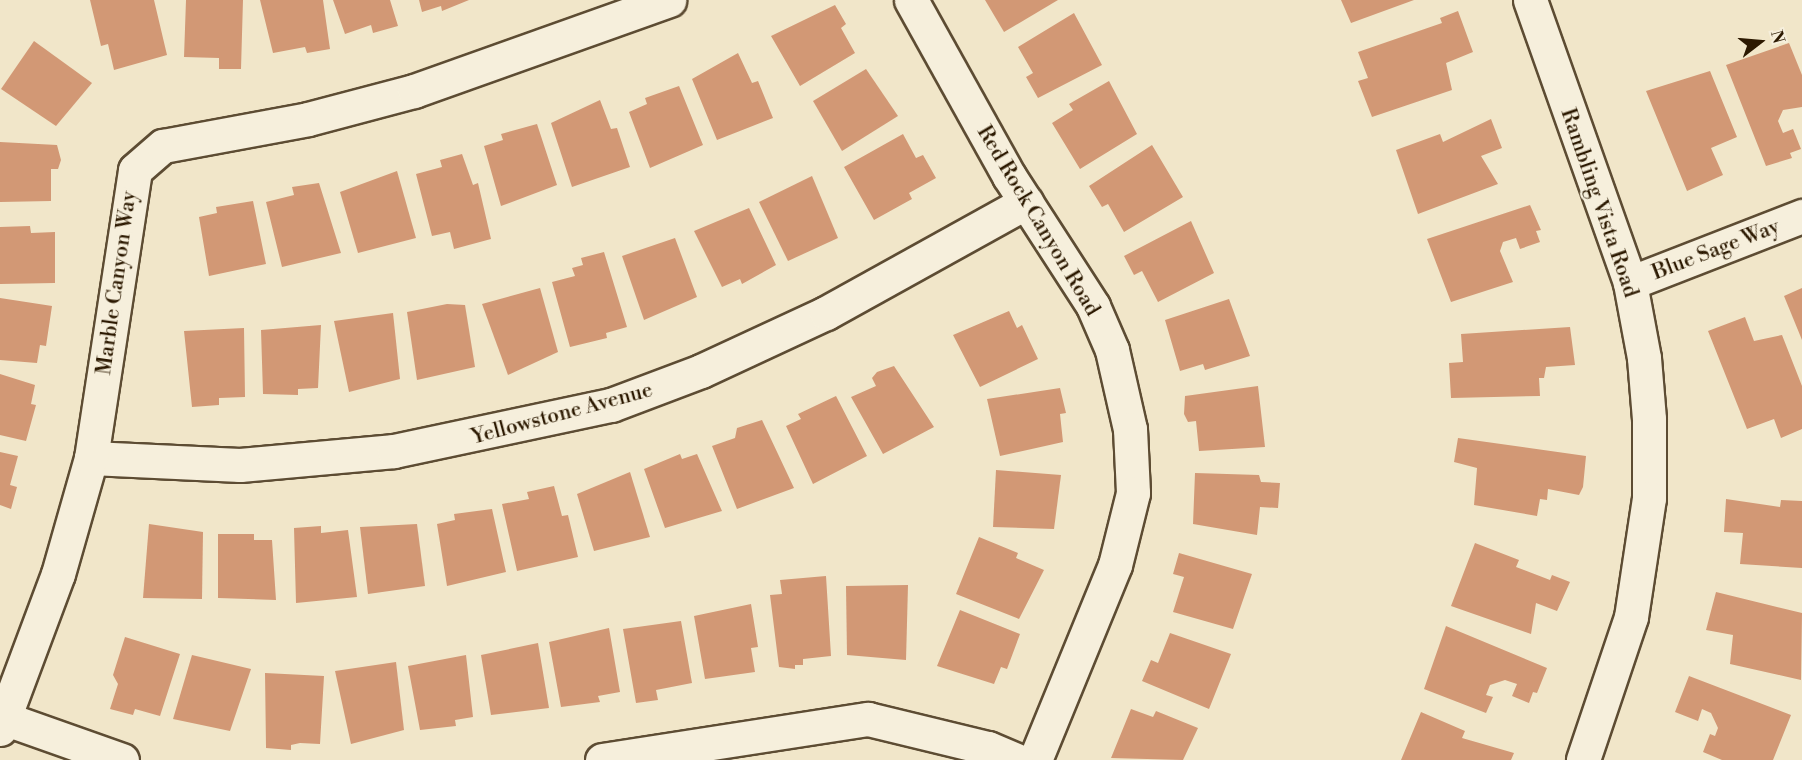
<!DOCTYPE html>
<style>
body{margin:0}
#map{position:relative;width:1802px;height:760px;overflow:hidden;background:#f1e6c9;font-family:"Libre Bodoni",serif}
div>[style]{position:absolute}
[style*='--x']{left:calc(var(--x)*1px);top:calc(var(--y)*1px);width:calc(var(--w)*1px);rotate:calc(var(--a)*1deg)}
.building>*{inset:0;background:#d29875}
.roads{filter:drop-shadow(2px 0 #5d4c33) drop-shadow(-2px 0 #5d4c33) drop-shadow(0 2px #5d4c33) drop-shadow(0 -2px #5d4c33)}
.minor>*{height:33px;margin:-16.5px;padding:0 16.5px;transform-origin:16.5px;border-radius:16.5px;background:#f6efdc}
span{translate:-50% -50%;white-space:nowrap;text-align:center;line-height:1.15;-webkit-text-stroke:4.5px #f6efdc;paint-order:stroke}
.street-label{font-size:21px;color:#2c1901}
.north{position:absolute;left:1730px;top:12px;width:60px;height:60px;-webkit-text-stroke:4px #f6efdc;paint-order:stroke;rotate:74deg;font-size:16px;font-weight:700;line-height:24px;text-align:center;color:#2c1901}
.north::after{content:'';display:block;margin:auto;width:21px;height:27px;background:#2c1901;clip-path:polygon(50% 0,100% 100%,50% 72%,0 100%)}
</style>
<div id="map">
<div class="building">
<i style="clip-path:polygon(90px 0,154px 0,167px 55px,114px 70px,108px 44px,101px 46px)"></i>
<i style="clip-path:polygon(186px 0,243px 0,241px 69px,219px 69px,219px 58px,184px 57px)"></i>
<i style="clip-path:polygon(260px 0,323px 0,330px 49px,307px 53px,305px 47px,273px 53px)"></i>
<i style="clip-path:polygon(333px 0,390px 0,398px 26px,373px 33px,371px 25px,345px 34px)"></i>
<i style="clip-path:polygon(419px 0,469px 0,442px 11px,441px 6px,422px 12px)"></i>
<i style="clip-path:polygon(985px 0,1058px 0,1004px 32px)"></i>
<i style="clip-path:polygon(1341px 0,1414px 0,1351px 23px)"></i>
<i style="clip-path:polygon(835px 5px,846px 24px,841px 28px,855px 53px,800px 86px,771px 36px)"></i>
<i style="clip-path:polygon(1458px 11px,1473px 52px,1446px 63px,1452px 90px,1372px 117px,1358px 81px,1368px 78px,1358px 52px,1442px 23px,1440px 18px)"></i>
<i style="clip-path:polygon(1074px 13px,1102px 65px,1038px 98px,1026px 77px,1033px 73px,1018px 47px)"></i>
<i style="clip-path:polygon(34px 41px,92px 83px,56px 126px,1px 89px)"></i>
<i style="clip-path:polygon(1789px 43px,1802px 75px,1802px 107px,1783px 110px,1778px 121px,1783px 133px,1793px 129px,1801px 149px,1790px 153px,1792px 158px,1766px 166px,1726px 65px)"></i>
<i style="clip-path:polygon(738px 53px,752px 83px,758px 81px,773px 118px,717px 140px,692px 79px)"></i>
<i style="clip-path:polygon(866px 69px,898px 116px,842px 151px,813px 101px)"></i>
<i style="clip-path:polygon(1710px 71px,1737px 137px,1711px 148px,1723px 175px,1687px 191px,1646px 91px)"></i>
<i style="clip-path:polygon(1109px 81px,1137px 134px,1080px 169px,1052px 123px,1073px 110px,1069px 104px)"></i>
<i style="clip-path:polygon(679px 86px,703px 145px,650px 168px,629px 112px,647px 104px,645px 98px)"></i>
<i style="clip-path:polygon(600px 100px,611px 129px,617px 128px,630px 167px,572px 187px,551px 123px)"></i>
<i style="clip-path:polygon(1491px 119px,1502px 148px,1481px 156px,1498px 184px,1418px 214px,1396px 150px,1440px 134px,1443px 142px)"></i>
<i style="clip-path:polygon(537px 124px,557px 185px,501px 206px,484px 146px,503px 140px,501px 134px)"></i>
<i style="clip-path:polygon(903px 134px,916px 158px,923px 155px,936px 178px,909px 193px,912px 199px,874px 220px,844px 167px)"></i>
<i style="clip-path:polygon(0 142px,57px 145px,61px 160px,58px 169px,51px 169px,51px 201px,0 202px)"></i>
<i style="clip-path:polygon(1152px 145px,1183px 197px,1124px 232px,1108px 204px,1102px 207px,1089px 186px)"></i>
<i style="clip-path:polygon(462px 154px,473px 185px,478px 183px,491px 239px,454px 249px,450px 232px,432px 236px,416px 174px,442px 167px,440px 160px)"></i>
<i style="clip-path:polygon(397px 171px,416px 238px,358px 253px,340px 192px)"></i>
<i style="clip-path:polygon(812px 176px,838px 238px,788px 261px,759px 202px)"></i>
<i style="clip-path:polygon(319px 183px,341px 253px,282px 267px,266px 202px,294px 195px,292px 187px)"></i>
<i style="clip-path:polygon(253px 201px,266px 264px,209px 276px,199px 217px,217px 213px,216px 207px)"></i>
<i style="clip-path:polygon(1530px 205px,1541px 230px,1536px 231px,1540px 242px,1520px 249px,1516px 238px,1503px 242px,1500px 251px,1513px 282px,1451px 302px,1427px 239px)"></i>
<i style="clip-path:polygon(749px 208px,776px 265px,742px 284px,740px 279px,722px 287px,694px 231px)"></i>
<i style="clip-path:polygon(1191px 221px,1214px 273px,1158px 302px,1142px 271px,1134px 275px,1124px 256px)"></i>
<i style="clip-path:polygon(30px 226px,31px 233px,55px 232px,55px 283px,0 284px,0 227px)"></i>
<i style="clip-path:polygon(675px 238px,697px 297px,644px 320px,622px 256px)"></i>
<i style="clip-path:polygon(604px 252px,627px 327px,606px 333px,607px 338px,570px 347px,552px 282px,575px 276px,572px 268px,583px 265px,581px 258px)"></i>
<i style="clip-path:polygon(540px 288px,558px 352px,508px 375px,482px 304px)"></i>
<i style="clip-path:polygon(1802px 288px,1802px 340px,1784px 296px)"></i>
<i style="clip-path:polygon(0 298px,52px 306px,46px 346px,40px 345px,37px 363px,0 360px)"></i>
<i style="clip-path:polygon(1229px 299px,1250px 356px,1205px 370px,1203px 364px,1180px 371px,1165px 320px)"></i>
<i style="clip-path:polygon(447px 304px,465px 305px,475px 367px,417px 380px,407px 312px)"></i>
<i style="clip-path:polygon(1009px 311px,1017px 328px,1022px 325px,1038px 359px,980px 387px,953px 335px)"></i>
<i style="clip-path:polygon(393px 313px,400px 379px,349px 392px,334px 321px)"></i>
<i style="clip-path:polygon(1745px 317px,1754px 341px,1782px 335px,1802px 386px,1802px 429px,1781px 438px,1774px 419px,1747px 429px,1708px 331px)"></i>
<i style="clip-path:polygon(321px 325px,318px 388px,298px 389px,298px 395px,263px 394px,261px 330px)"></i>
<i style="clip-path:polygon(1570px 327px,1575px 365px,1546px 367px,1544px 378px,1539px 378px,1540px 396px,1451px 398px,1449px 363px,1463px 362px,1461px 334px)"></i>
<i style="clip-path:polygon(244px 328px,245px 397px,219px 398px,219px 405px,192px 407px,184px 331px)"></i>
<i style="clip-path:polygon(894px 366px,934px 427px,883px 454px,851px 397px,876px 386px,872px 378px,877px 372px)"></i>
<i style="clip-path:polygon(0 374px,35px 385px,31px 404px,36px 405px,26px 441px,0 435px)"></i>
<i style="clip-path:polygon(1258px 386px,1265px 447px,1199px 451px,1196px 421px,1188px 422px,1184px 414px,1185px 396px)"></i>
<i style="clip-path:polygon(1060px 388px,1066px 413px,1060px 414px,1063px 442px,1000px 456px,987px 399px)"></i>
<i style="clip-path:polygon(836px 396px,867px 456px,813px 484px,786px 426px,801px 419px,798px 414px)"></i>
<i style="clip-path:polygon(762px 420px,794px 488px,737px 509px,712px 446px,735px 438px,737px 428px)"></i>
<i style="clip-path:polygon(1458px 438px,1586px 456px,1583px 487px,1579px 495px,1548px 489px,1547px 500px,1540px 499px,1537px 516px,1474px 505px,1477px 468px,1454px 462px)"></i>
<i style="clip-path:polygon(0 452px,18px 456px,10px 485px,17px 487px,11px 509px,0 505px)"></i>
<i style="clip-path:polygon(680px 454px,682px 459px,697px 454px,722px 511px,665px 528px,644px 469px)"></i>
<i style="clip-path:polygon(996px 470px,1061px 475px,1054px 529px,993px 527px)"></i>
<i style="clip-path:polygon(630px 472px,650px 537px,594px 551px,577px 494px)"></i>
<i style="clip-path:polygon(1195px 473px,1259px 475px,1261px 482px,1280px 483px,1278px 508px,1260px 507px,1257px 535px,1193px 524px)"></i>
<i style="clip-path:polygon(554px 486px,562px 516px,568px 515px,578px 557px,517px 571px,502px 504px,529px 499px,527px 492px)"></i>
<i style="clip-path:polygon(1726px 499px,1780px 507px,1781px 500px,1802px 501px,1802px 568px,1740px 564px,1743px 533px,1724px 532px)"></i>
<i style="clip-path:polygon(492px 509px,506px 572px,447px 586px,437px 524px,455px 520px,454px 514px)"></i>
<i style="clip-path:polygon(149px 524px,203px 532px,202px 599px,143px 598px)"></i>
<i style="clip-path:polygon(417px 524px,425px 586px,368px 594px,360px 527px)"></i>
<i style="clip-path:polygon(321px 526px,321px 533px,348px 530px,357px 597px,296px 603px,294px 528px)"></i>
<i style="clip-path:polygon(218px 534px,254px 534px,254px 540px,272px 540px,276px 600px,218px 598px)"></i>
<i style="clip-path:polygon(979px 537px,1018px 553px,1016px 558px,1044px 570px,1019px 619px,956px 594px)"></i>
<i style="clip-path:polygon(1475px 543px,1519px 560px,1516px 567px,1550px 580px,1552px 575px,1570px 582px,1557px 611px,1536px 603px,1531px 634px,1451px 606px)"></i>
<i style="clip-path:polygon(1179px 553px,1252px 574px,1233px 629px,1173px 612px,1184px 577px,1173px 574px)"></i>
<i style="clip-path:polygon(826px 576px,831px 656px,803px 659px,803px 665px,795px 665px,795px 669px,779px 667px,770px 595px,782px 594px,780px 580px)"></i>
<i style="clip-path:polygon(908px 585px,906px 660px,847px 655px,846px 586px)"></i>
<i style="clip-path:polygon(1716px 592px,1802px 613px,1801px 680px,1730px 664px,1733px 635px,1706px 630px)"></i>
<i style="clip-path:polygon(751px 604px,758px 647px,751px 648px,755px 672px,705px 679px,694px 616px)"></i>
<i style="clip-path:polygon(960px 610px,1020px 634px,1007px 669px,1001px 667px,994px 684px,937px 666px)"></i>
<i style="clip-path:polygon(681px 621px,692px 683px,656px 690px,658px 700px,636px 703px,623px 629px)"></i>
<i style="clip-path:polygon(1446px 626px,1547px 668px,1537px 693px,1533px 692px,1529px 703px,1512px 696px,1517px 684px,1505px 680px,1490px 685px,1486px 695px,1493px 697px,1486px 713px,1424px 689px)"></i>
<i style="clip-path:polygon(609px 628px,620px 692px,598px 696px,600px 702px,561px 707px,549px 642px)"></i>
<i style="clip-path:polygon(1170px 633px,1231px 654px,1209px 709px,1142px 681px,1151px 660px,1158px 663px)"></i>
<i style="clip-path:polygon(125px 637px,180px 654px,160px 716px,135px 709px,133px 715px,110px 709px,118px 684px,113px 675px)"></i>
<i style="clip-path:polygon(538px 643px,549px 708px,491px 715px,481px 655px)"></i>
<i style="clip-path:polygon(192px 655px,251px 669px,230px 731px,173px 719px)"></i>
<i style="clip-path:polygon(466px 655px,473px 717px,455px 720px,456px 726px,420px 730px,408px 666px)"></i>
<i style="clip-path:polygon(396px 662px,404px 730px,351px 744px,335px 671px)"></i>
<i style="clip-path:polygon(265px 673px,324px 676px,320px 744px,300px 743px,291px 745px,291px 750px,266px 748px)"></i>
<i style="clip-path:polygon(1689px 676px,1791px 715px,1773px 760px,1722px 760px,1703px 752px,1710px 734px,1715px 736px,1718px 728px,1711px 713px,1702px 709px,1698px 721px,1675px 712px)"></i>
<i style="clip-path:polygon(1131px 709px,1153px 717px,1156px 711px,1198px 728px,1183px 760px,1111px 758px)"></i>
<i style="clip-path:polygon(1421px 712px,1465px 731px,1462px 738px,1514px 753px,1511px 760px,1401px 760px)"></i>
</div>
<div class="roads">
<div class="minor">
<i style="--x:911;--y:0;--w:201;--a:60.9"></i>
<i style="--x:1009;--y:176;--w:155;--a:57.1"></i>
<i style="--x:1093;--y:306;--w:48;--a:66.6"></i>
<i style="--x:1112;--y:350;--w:81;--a:77.2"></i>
<i style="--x:1130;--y:429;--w:64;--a:87.3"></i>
<i style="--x:1133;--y:493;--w:74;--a:104"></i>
<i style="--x:1115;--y:565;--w:211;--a:112.3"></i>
<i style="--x:1530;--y:0;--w:300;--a:70.5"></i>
<i style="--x:1630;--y:283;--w:76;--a:79.4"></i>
<i style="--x:1644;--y:358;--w:61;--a:85.3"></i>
<i style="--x:1649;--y:419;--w:79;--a:90"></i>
<i style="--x:1649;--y:498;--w:120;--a:98.6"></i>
<i style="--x:1631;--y:617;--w:151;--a:108.6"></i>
<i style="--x:1630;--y:283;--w:185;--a:-21.3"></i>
<i style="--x:91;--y:458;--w:149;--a:2.7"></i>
<i style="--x:240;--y:465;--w:155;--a:-5.2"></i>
<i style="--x:394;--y:451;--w:222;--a:-12"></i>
<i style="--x:611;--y:405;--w:96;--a:-20.7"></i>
<i style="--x:701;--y:371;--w:138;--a:-24.9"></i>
<i style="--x:826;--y:313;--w:229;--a:-29"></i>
<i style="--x:6;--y:719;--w:123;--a:19.5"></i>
<i style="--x:0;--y:729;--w:165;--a:-69.5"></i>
<i style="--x:58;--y:574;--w:121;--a:-74.1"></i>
<i style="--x:91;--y:458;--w:291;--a:-81.3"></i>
<i style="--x:135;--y:170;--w:37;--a:-41"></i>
<i style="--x:163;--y:146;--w:147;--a:-10.5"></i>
<i style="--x:308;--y:119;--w:110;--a:-14.8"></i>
<i style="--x:414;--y:91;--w:271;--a:-19.6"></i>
<i style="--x:602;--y:760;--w:269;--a:-8.8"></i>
<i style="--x:868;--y:719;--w:123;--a:13.6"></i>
<i style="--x:988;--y:748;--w:30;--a:23"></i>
</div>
</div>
<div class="street-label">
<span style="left:1599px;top:203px;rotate:71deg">Rambling Vista Road</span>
<span style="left:1038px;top:221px;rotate:59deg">Red Rock Canyon Road</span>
<span style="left:1716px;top:250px;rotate:-21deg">Blue Sage Way</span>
<span style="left:117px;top:283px;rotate:-82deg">Marble Canyon Way</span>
<span style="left:562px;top:414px;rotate:-15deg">Yellowstone Avenue</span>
</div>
<div class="north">N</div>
</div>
